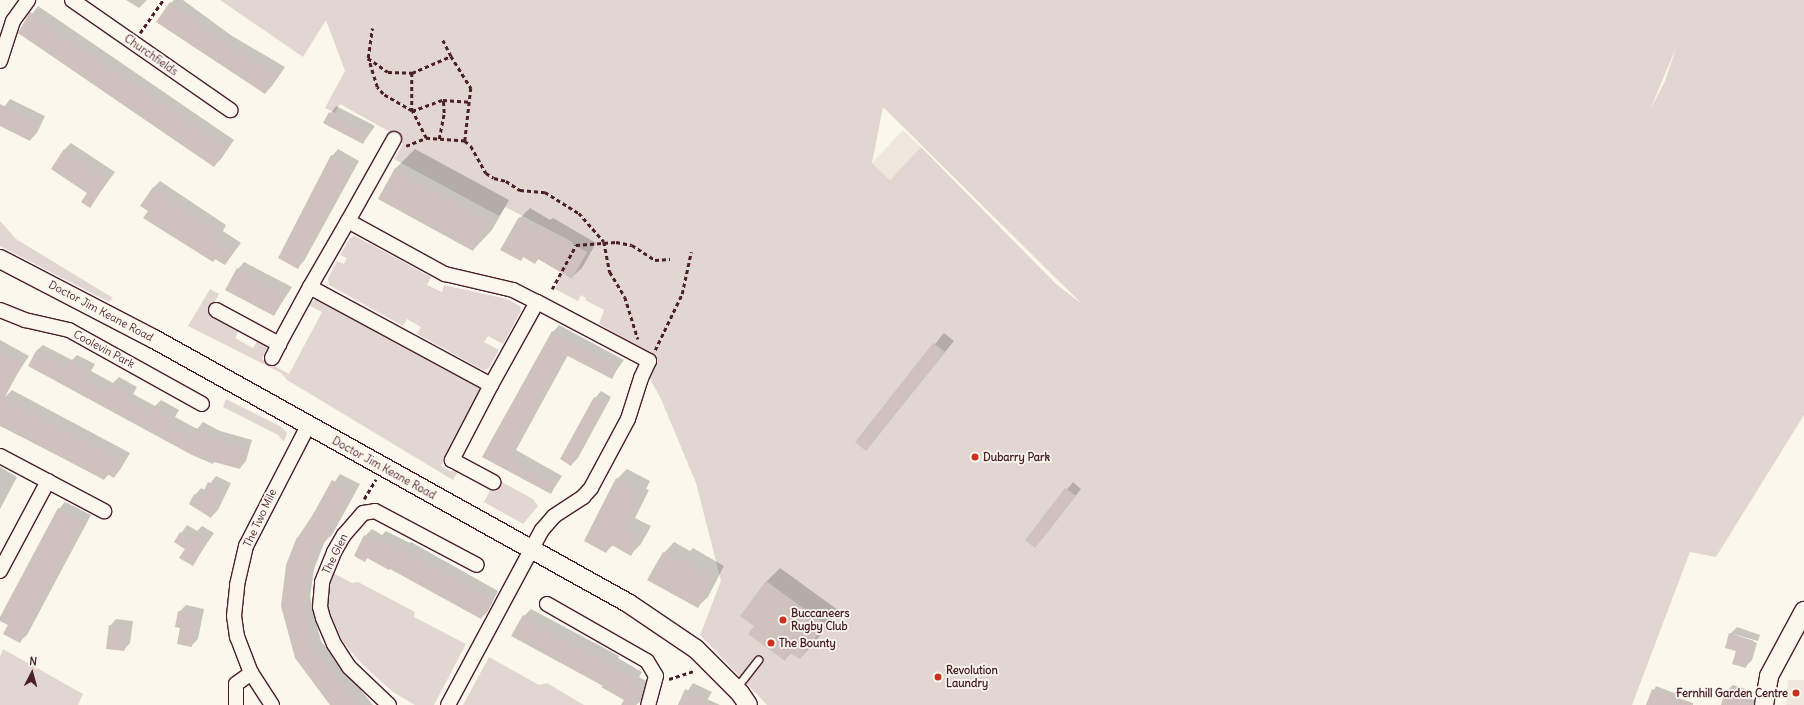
<!DOCTYPE html>
<style>
body{margin:0}
#map{position:relative;width:1804px;height:705px;overflow:hidden;background:#fbf7ec;font-family:Delius,sans-serif}
div>[style]{position:absolute}
[style*='--x']{left:calc(var(--x)*1px);top:calc(var(--y)*1px);width:calc(var(--w)*1px);rotate:calc(var(--a)*1deg)}
.built>*{inset:0;background:#eee7de}
.green>*{inset:0;background:#e2d7d0}
.shadow>*{inset:0;background:#0003}
.building>*{inset:0;background:#cfc2bc}
.path>*{height:2.5px;margin-top:-1.25px;transform-origin:0;background:repeating-linear-gradient(90deg,#4a1f2b 0 4px,transparent 0 7px)}
.roads{filter:drop-shadow(1px 0 #4a1f2b) drop-shadow(-1px 0 #4a1f2b) drop-shadow(0 1px #4a1f2b) drop-shadow(0 -1px #4a1f2b)}
.service>*{height:7px;margin:-3.5px;padding:0 3.5px;transform-origin:3.5px;border-radius:3.5px;background:#fbf7ec}
.minor>*{height:14px;margin:-7px;padding:0 7px;transform-origin:7px;border-radius:7px;background:#fbf7ec}
.tertiary>*{height:18px;margin:-9px;padding:0 9px;transform-origin:9px;border-radius:9px;background:#fbf7ec}
.dots>*{width:11px;height:11px;translate:-50% -50%;box-sizing:border-box;border:2px solid #fbf7ec;border-radius:50%}
span{translate:-50% -50%;white-space:nowrap;text-align:center;line-height:1.15;-webkit-text-stroke:3.5px #fbf7ec;paint-order:stroke}
.street-label{font-size:11px;color:#4a1f2b}
.poi-label{font-size:11px;color:#4a1f2b;font-weight:700}
.left{translate:0 -50%;text-align:left}
.right{translate:-100% -50%;text-align:right}
.north{position:absolute;left:12px;top:653px;width:40px;height:40px;-webkit-text-stroke:3px #fbf7ec;paint-order:stroke;rotate:6deg;font-size:11px;font-weight:700;line-height:16px;text-align:center;color:#4a1f2b}
.north::after{content:'';display:block;margin:auto;width:14px;height:18px;background:#4a1f2b;clip-path:polygon(50% 0,100% 100%,50% 72%,0 100%)}
</style>
<div id="map">
<div class="built">
<i style="clip-path:polygon(903px 130px,921px 147px,890px 180px,872px 163px)"></i>
<i style="clip-path:polygon(1788px 680px,1804px 680px,1804px 705px,1786px 705px)"></i>
</div>
<div class="green">
<i style="clip-path:polygon(evenodd,220px 0,1804px 0,1804px 415px,1716px 557px,1690px 552px,1632px 705px,767px 705px,700px 635px,721px 581px,696px 483px,661px 399px,630px 342px,599px 324px,604px 310px,585px 300px,586px 298px,581px 295px,578px 301px,555px 289px,558px 278px,575px 248px,571px 241px,505px 207px,499px 216px,394px 159px,403px 144px,392px 133px,340px 104px,335px 113px,325px 108px,345px 71px,326px 20px,303px 57px,220px 0,1678px 42px,1665px 81px,1650px 110px,1678px 43px,1678px 42px,220px 0,883px 107px,1082px 304px,1056px 284px,921px 147px,890px 180px,872px 163px,883px 107px)"></i>
<i style="clip-path:polygon(0 221px,16px 239px,113px 298px,109px 302px,0 246px)"></i>
<i style="clip-path:polygon(355px 236px,431px 277px,427px 285px,442px 292px,444px 285px,507px 299px,520px 306px,521px 311px,503px 344px,488px 336px,484px 342px,499px 350px,489px 368px,483px 370px,417px 334px,421px 327px,407px 319px,403px 326px,329px 285px,328px 278px,337px 261px,344px 264px,347px 258px,340px 255px,350px 238px)"></i>
<i style="clip-path:polygon(210px 289px,219px 294px,209px 313px,240px 329px,235px 338px,253px 348px,258px 340px,265px 344px,267px 348px,262px 359px,289px 374px,322px 312px,308px 305px,317px 298px,477px 385px,480px 389px,479px 396px,441px 466px,450px 471px,458px 471px,453px 480px,287px 380px,281px 373px,188px 326px)"></i>
<i style="clip-path:polygon(226px 399px,282px 427px,287px 433px,284px 442px,278px 435px,223px 407px)"></i>
<i style="clip-path:polygon(496px 479px,533px 499px,538px 506px,523px 524px,484px 502px)"></i>
<i style="clip-path:polygon(331px 572px,352px 583px,358px 582px,415px 612px,414px 617px,466px 644px,434px 705px,415px 705px,393px 692px,362px 664px,343px 642px,331px 618px,327px 600px)"></i>
<i style="clip-path:polygon(3px 649px,83px 694px,78px 705px,0 705px,0 657px)"></i>
<i style="clip-path:polygon(489px 657px,539px 685px,547px 683px,584px 705px,463px 705px)"></i>
</div>
<div class="shadow">
<i style="clip-path:polygon(126px 0,147px 0,139px 8px)"></i>
<i style="clip-path:polygon(174px 0,183px 0,232px 36px,285px 67px,272px 86px,265px 93px,171px 3px)"></i>
<i style="clip-path:polygon(38px 6px,234px 140px,221px 159px,214px 166px,19px 32px)"></i>
<i style="clip-path:polygon(10px 99px,45px 116px,37px 133px,30px 140px,0 125px,0 113px)"></i>
<i style="clip-path:polygon(336px 106px,375px 126px,363px 143px,324px 123px)"></i>
<i style="clip-path:polygon(71px 143px,115px 172px,90px 206px,88px 192px,64px 150px)"></i>
<i style="clip-path:polygon(338px 149px,359px 161px,304px 261px,297px 268px,332px 156px)"></i>
<i style="clip-path:polygon(415px 149px,509px 200px,492px 230px,473px 250px,379px 198px,396px 168px)"></i>
<i style="clip-path:polygon(160px 181px,226px 225px,223px 231px,241px 243px,225px 264px,149px 210px,153px 188px)"></i>
<i style="clip-path:polygon(530px 208px,550px 220px,553px 218px,596px 243px,582px 268px,572px 277px,539px 258px,535px 262px,524px 256px,521px 260px,520px 218px)"></i>
<i style="clip-path:polygon(244px 262px,292px 287px,274px 315px,238px 269px)"></i>
<i style="clip-path:polygon(559px 325px,624px 360px,611px 378px,568px 355px,516px 450px,562px 476px,551px 493px,483px 457px,553px 332px)"></i>
<i style="clip-path:polygon(944px 333px,954px 341px,866px 450px,856px 442px)"></i>
<i style="clip-path:polygon(0 340px,29px 356px,15px 377px,0 369px)"></i>
<i style="clip-path:polygon(43px 345px,72px 360px,77px 355px,95px 364px,91px 371px,113px 383px,119px 377px,137px 387px,133px 394px,155px 406px,161px 400px,179px 410px,175px 417px,197px 429px,203px 422px,220px 431px,252px 440px,246px 461px,240px 468px,36px 351px)"></i>
<i style="clip-path:polygon(12px 390px,130px 453px,120px 470px,114px 477px,109px 474px,104px 479px,0 426px,0 397px,5px 397px)"></i>
<i style="clip-path:polygon(601px 391px,611px 397px,578px 458px,571px 465px,595px 398px)"></i>
<i style="clip-path:polygon(0 467px,17px 477px,0 509px)"></i>
<i style="clip-path:polygon(627px 469px,650px 481px,646px 489px,649px 490px,635px 518px,651px 526px,641px 544px,631px 554px,613px 545px,606px 552px,617px 479px)"></i>
<i style="clip-path:polygon(340px 474px,360px 484px,332px 535px,325px 541px,314px 569px,310px 597px,321px 641px,373px 705px,331px 705px,295px 657px,298px 537px)"></i>
<i style="clip-path:polygon(216px 476px,231px 483px,218px 510px,211px 517px,195px 495px,201px 488px,205px 490px)"></i>
<i style="clip-path:polygon(1073px 482px,1081px 489px,1041px 540px,1026px 540px)"></i>
<i style="clip-path:polygon(65px 502px,91px 515px,27px 635px,20px 641px,9px 625px,0 619px,59px 509px)"></i>
<i style="clip-path:polygon(187px 525px,197px 531px,202px 526px,214px 533px,193px 564px,186px 549px,175px 542px)"></i>
<i style="clip-path:polygon(372px 529px,382px 535px,386px 531px,410px 543px,411px 542px,498px 591px,488px 611px,481px 618px,413px 579px,368px 558px,365px 560px,365px 536px)"></i>
<i style="clip-path:polygon(674px 542px,690px 551px,693px 548px,724px 566px,708px 597px,697px 607px,664px 553px)"></i>
<i style="clip-path:polygon(780px 568px,838px 610px,813px 645px,800px 658px,792px 652px,784px 660px,755px 626px,742px 616px,767px 581px)"></i>
<i style="clip-path:polygon(186px 605px,204px 609px,198px 639px,191px 646px,181px 628px,179px 612px)"></i>
<i style="clip-path:polygon(531px 609px,619px 656px,618px 658px,642px 672px,639px 677px,650px 683px,640px 702px,636px 705px,627px 705px,625px 700px,604px 685px,524px 616px)"></i>
<i style="clip-path:polygon(116px 619px,133px 621px,130px 643px,124px 650px,110px 626px)"></i>
<i style="clip-path:polygon(1737px 627px,1760px 635px,1758px 641px,1733px 634px,1757px 643px,1752px 660px,1745px 667px,1730px 634px)"></i>
<i style="clip-path:polygon(693px 683px,712px 692px,704px 705px,678px 705px)"></i>
<i style="clip-path:polygon(1733px 685px,1749px 690px,1744px 705px,1722px 705px,1726px 691px)"></i>
<i style="clip-path:polygon(1656px 686px,1677px 694px,1673px 705px,1647px 705px)"></i>
</div>
<div class="building">
<i style="clip-path:polygon(170px 2px,226px 42px,279px 74px,265px 94px,156px 22px)"></i>
<i style="clip-path:polygon(30px 12px,228px 147px,214px 167px,18px 33px)"></i>
<i style="clip-path:polygon(0 104px,39px 123px,30px 141px,0 126px)"></i>
<i style="clip-path:polygon(329px 112px,369px 132px,363px 144px,323px 123px)"></i>
<i style="clip-path:polygon(64px 149px,109px 179px,90px 208px,81px 202px,87px 193px,51px 169px)"></i>
<i style="clip-path:polygon(331px 155px,353px 168px,298px 269px,278px 258px)"></i>
<i style="clip-path:polygon(395px 168px,490px 220px,473px 251px,378px 199px)"></i>
<i style="clip-path:polygon(153px 187px,220px 232px,217px 238px,235px 250px,225px 265px,215px 259px,213px 262px,143px 218px,148px 211px,140px 206px)"></i>
<i style="clip-path:polygon(519px 217px,541px 229px,542px 227px,587px 252px,572px 279px,538px 259px,535px 264px,523px 257px,521px 261px,500px 250px)"></i>
<i style="clip-path:polygon(237px 268px,286px 294px,274px 316px,225px 290px)"></i>
<i style="clip-path:polygon(552px 331px,618px 367px,612px 379px,566px 355px,510px 457px,556px 483px,551px 494px,482px 457px)"></i>
<i style="clip-path:polygon(933px 343px,945px 352px,866px 451px,855px 442px)"></i>
<i style="clip-path:polygon(0 351px,23px 363px,5px 397px,124px 459px,114px 478px,107px 474px,104px 480px,0 425px)"></i>
<i style="clip-path:polygon(36px 351px,67px 367px,70px 361px,89px 371px,85px 378px,108px 390px,112px 383px,131px 394px,128px 400px,150px 413px,154px 406px,173px 416px,169px 424px,192px 436px,196px 428px,213px 437px,247px 446px,240px 469px,214px 462px,213px 464px,192px 455px,28px 366px)"></i>
<i style="clip-path:polygon(594px 397px,605px 404px,571px 466px,560px 459px)"></i>
<i style="clip-path:polygon(616px 478px,641px 491px,637px 499px,640px 501px,626px 529px,641px 537px,631px 556px,610px 544px,606px 553px,584px 541px)"></i>
<i style="clip-path:polygon(332px 480px,354px 491px,325px 542px,322px 541px,308px 576px,304px 605px,315px 647px,359px 705px,330px 705px,295px 658px,281px 606px,286px 565px,297px 537px,300px 538px)"></i>
<i style="clip-path:polygon(208px 482px,225px 490px,211px 518px,189px 504px,194px 494px,200px 498px)"></i>
<i style="clip-path:polygon(1065px 488px,1076px 496px,1035px 548px,1025px 540px)"></i>
<i style="clip-path:polygon(58px 508px,85px 522px,20px 643px,3px 634px,8px 625px,0 621px,0 617px)"></i>
<i style="clip-path:polygon(180px 532px,191px 538px,195px 532px,208px 540px,193px 566px,179px 558px,185px 549px,174px 542px)"></i>
<i style="clip-path:polygon(364px 535px,376px 542px,378px 537px,403px 550px,404px 548px,492px 598px,481px 619px,390px 569px,389px 570px,367px 558px,365px 562px,354px 556px)"></i>
<i style="clip-path:polygon(663px 552px,680px 561px,682px 558px,715px 576px,698px 608px,647px 580px)"></i>
<i style="clip-path:polygon(766px 581px,825px 624px,800px 659px,790px 653px,785px 661px,748px 634px,754px 626px,740px 616px)"></i>
<i style="clip-path:polygon(178px 611px,198px 615px,192px 647px,177px 644px,180px 628px,175px 627px)"></i>
<i style="clip-path:polygon(523px 615px,562px 637px,563px 635px,636px 679px,633px 684px,644px 689px,636px 705px,621px 705px,624px 700px,601px 687px,603px 686px,511px 636px)"></i>
<i style="clip-path:polygon(109px 625px,127px 627px,124px 651px,106px 649px)"></i>
<i style="clip-path:polygon(1729px 633px,1754px 641px,1746px 668px,1732px 664px,1736px 651px,1725px 648px)"></i>
<i style="clip-path:polygon(685px 689px,720px 705px,678px 705px)"></i>
<i style="clip-path:polygon(1652px 689px,1693px 703px,1693px 705px,1646px 705px)"></i>
<i style="clip-path:polygon(1725px 691px,1754px 700px,1754px 705px,1721px 705px)"></i>
</div>
<div class="path">
<i style="--x:140;--y:33;--w:40;--a:-55.1"></i>
<i style="--x:443;--y:40;--w:18;--a:63"></i>
<i style="--x:368;--y:58;--w:30;--a:-82"></i>
<i style="--x:412;--y:73;--w:38;--a:90"></i>
<i style="--x:412;--y:111;--w:33;--a:-20"></i>
<i style="--x:443;--y:100;--w:26;--a:4"></i>
<i style="--x:439;--y:139;--w:26;--a:-79"></i>
<i style="--x:444;--y:113;--w:13;--a:-94"></i>
<i style="--x:465;--y:141;--w:39;--a:-176"></i>
<i style="--x:426;--y:138;--w:30;--a:-117"></i>
<i style="--x:412;--y:111;--w:34;--a:-150"></i>
<i style="--x:383;--y:94;--w:9;--a:-131"></i>
<i style="--x:377;--y:87;--w:30;--a:-107"></i>
<i style="--x:368;--y:58;--w:24;--a:35"></i>
<i style="--x:388;--y:72;--w:24;--a:2"></i>
<i style="--x:412;--y:73;--w:43;--a:-23.6"></i>
<i style="--x:451;--y:56;--w:38;--a:58"></i>
<i style="--x:471;--y:88;--w:53;--a:96.5"></i>
<i style="--x:465;--y:141;--w:8;--a:40"></i>
<i style="--x:471;--y:146;--w:31;--a:61"></i>
<i style="--x:486;--y:173;--w:9;--a:32"></i>
<i style="--x:494;--y:178;--w:12;--a:14"></i>
<i style="--x:506;--y:181;--w:17;--a:33"></i>
<i style="--x:520;--y:190;--w:25;--a:5"></i>
<i style="--x:545;--y:192;--w:40;--a:32"></i>
<i style="--x:579;--y:213;--w:38;--a:49"></i>
<i style="--x:604;--y:242;--w:31;--a:79"></i>
<i style="--x:610;--y:272;--w:29;--a:59"></i>
<i style="--x:625;--y:297;--w:44;--a:72.8"></i>
<i style="--x:406;--y:146;--w:22;--a:-22"></i>
<i style="--x:552;--y:289;--w:50;--a:-61.4"></i>
<i style="--x:576;--y:245;--w:40;--a:-4.3"></i>
<i style="--x:616;--y:242;--w:16;--a:11"></i>
<i style="--x:632;--y:245;--w:27;--a:33"></i>
<i style="--x:655;--y:260;--w:15;--a:-4"></i>
<i style="--x:655;--y:350;--w:62;--a:-64.3"></i>
<i style="--x:682;--y:294;--w:43;--a:-77.9"></i>
<i style="--x:364;--y:499;--w:23;--a:-59"></i>
<i style="--x:669;--y:679;--w:28;--a:-18"></i>
</div>
<div class="roads">
<div class="service">
<i style="--x:736;--y:688;--w:36;--a:-52"></i>
</div>
<div class="minor">
<i style="--x:72;--y:0;--w:193;--a:34.8"></i>
<i style="--x:0;--y:61;--w:42;--a:-72"></i>
<i style="--x:13;--y:21;--w:26;--a:-54"></i>
<i style="--x:348;--y:221;--w:94;--a:-60.7"></i>
<i style="--x:0;--y:310;--w:27;--a:22"></i>
<i style="--x:25;--y:320;--w:45;--a:12.8"></i>
<i style="--x:69;--y:330;--w:152;--a:29.1"></i>
<i style="--x:216;--y:310;--w:72;--a:28.4"></i>
<i style="--x:279;--y:344;--w:65;--a:-61.5"></i>
<i style="--x:272;--y:358;--w:16;--a:-63"></i>
<i style="--x:491;--y:385;--w:85;--a:117.5"></i>
<i style="--x:452;--y:460;--w:47;--a:28.2"></i>
<i style="--x:0;--y:456;--w:118;--a:27.9"></i>
<i style="--x:0;--y:571;--w:102;--a:-61.9"></i>
<i style="--x:547;--y:604;--w:115;--a:29.7"></i>
<i style="--x:647;--y:661;--w:17;--a:59"></i>
<i style="--x:656;--y:676;--w:30;--a:105"></i>
<i style="--x:236;--y:705;--w:21;--a:-90"></i>
<i style="--x:236;--y:684;--w:19;--a:-36"></i>
<i style="--x:272;--y:705;--w:38;--a:-123"></i>
<i style="--x:251;--y:673;--w:39;--a:-111"></i>
<i style="--x:237;--y:637;--w:21;--a:-98"></i>
<i style="--x:234;--y:616;--w:31;--a:-84"></i>
<i style="--x:237;--y:585;--w:40;--a:-77"></i>
<i style="--x:246;--y:546;--w:135;--a:-62.7"></i>
<i style="--x:389;--y:705;--w:55;--a:-136.5"></i>
<i style="--x:349;--y:667;--w:27;--a:-123"></i>
<i style="--x:334;--y:644;--w:28;--a:-113"></i>
<i style="--x:323;--y:618;--w:11;--a:-105"></i>
<i style="--x:320;--y:607;--w:25;--a:-85"></i>
<i style="--x:322;--y:582;--w:32;--a:-68"></i>
<i style="--x:334;--y:552;--w:20;--a:-60"></i>
<i style="--x:344;--y:535;--w:29;--a:-49"></i>
<i style="--x:363;--y:513;--w:12;--a:-9"></i>
<i style="--x:375;--y:511;--w:115;--a:27.9"></i>
<i style="--x:448;--y:705;--w:199;--a:-61.8"></i>
<i style="--x:542;--y:530;--w:18;--a:-49"></i>
<i style="--x:554;--y:516;--w:35;--a:-33"></i>
<i style="--x:583;--y:497;--w:12;--a:-48"></i>
<i style="--x:591;--y:488;--w:78;--a:-61.8"></i>
<i style="--x:628;--y:419;--w:43;--a:-72.4"></i>
<i style="--x:641;--y:378;--w:19;--a:-65"></i>
<i style="--x:649;--y:361;--w:127;--a:-152.2"></i>
<i style="--x:537;--y:302;--w:95;--a:119"></i>
<i style="--x:491;--y:385;--w:206;--a:-151.6"></i>
<i style="--x:310;--y:287;--w:76;--a:-60.1"></i>
<i style="--x:348;--y:221;--w:111;--a:28.7"></i>
<i style="--x:445;--y:274;--w:70;--a:13.2"></i>
<i style="--x:513;--y:290;--w:27;--a:27"></i>
</div>
<div class="tertiary">
<i style="--x:0;--y:259;--w:174;--a:27.5"></i>
<i style="--x:154;--y:339;--w:543;--a:29.12"></i>
<i style="--x:628;--y:603;--w:82;--a:34.1"></i>
<i style="--x:696;--y:649;--w:62;--a:45"></i>
<i style="--x:740;--y:693;--w:14;--a:56"></i>
<i style="--x:1764;--y:705;--w:29;--a:-80"></i>
<i style="--x:1769;--y:676;--w:74;--a:-61.7"></i>
</div>
</div>
<div class="dots">
<i style="left:975px;top:457px;background:#c8321e"></i>
<i style="left:783px;top:620px;background:#c8321e"></i>
<i style="left:771px;top:643px;background:#c8321e"></i>
<i style="left:938px;top:677px;background:#c8321e"></i>
<i style="left:1796px;top:693px;background:#c8321e"></i>
</div>
<div class="street-label">
<span style="left:151px;top:55px;rotate:35deg">Churchfields</span>
<span style="left:101px;top:311px;rotate:28deg">Doctor Jim Keane Road</span>
<span style="left:104px;top:349px;rotate:28deg">Coolevin Park</span>
<span style="left:384px;top:468px;rotate:29deg">Doctor Jim Keane Road</span>
<span style="left:260px;top:518px;rotate:-65deg">The Two Mile</span>
<span style="left:335px;top:554px;rotate:-64deg">The Glen</span>
</div>
<div class="poi-label">
<span class="left" style="left:983px;top:457px">Dubarry Park</span>
<span class="left" style="left:791px;top:620px">Buccaneers<br>Rugby Club</span>
<span class="left" style="left:779px;top:643px">The Bounty</span>
<span class="left" style="left:946px;top:677px">Revolution<br>Laundry</span>
<span class="right" style="left:1788px;top:693px">Fernhill Garden Centre</span>
</div>
<div class="north">N</div>
</div>
